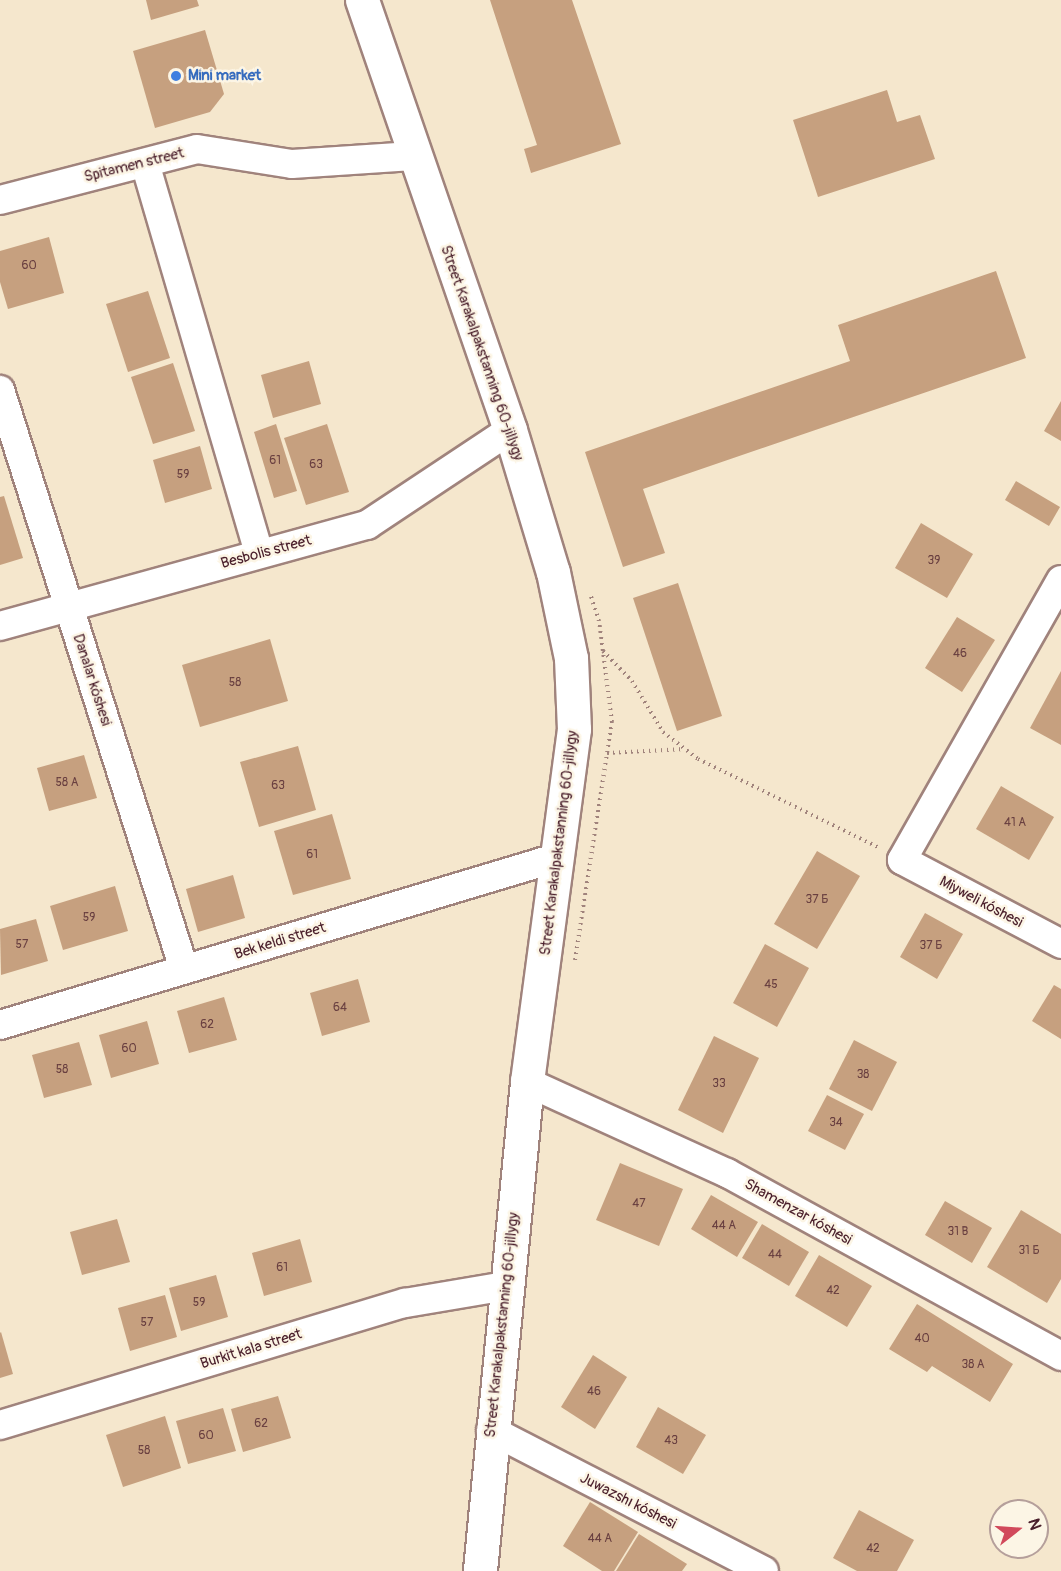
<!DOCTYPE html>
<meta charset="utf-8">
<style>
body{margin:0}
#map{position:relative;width:1061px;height:1571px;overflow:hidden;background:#f5e7cd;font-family:Pangolin,sans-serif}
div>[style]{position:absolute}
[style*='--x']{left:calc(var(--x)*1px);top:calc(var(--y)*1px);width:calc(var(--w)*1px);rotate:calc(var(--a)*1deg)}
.building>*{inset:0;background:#c6a07f}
.path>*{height:4px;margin-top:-2px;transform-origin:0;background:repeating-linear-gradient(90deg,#a0837c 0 1.5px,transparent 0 6px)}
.roads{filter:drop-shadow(2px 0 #a0837c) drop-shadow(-2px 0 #a0837c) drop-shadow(0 2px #a0837c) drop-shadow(0 -2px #a0837c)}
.minor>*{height:28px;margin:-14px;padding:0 14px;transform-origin:14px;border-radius:14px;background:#fff}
.tertiary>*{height:33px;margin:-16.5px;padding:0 16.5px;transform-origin:16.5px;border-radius:16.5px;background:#fff}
.dots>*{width:16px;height:16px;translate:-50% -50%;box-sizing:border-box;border:3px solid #fcf5e5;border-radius:50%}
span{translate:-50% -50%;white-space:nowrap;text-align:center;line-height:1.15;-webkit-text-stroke:5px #fcf5e5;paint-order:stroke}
.number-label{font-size:12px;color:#693f40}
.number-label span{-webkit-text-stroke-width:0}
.shop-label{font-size:15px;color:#366cbe;font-weight:700}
.left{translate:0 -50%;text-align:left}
.street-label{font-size:15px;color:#4a1f2b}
.north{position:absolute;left:989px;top:1499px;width:60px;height:60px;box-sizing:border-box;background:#fcf5e5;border:2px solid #b59f9b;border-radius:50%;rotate:73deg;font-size:16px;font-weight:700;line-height:24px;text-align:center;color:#4a1f2b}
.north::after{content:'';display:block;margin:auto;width:21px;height:27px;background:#d1495b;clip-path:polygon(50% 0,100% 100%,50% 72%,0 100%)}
</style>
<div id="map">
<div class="building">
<i style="clip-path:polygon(146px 0,197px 0,199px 6px,151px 20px)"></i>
<i style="clip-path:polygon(490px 0,572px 0,621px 144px,531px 173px,524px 149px,537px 145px)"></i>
<i style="clip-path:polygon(205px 30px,224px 94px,210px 112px,155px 128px,133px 51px)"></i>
<i style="clip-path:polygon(887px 90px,897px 122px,920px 115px,935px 159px,818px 197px,793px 120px)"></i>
<i style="clip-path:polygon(49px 237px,64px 293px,8px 309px,0 282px,0 251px)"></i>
<i style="clip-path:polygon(996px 271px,1026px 358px,643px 489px,665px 553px,623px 567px,585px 452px,850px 361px,838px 325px)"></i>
<i style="clip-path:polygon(148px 291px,170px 358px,128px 372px,106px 304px)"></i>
<i style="clip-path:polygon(309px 361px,321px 404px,273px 418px,261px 375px)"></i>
<i style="clip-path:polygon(173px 363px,195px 431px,153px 444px,131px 377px)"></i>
<i style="clip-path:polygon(1061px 401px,1061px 441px,1044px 431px)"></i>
<i style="clip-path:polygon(276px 424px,297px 491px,274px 498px,254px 432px)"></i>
<i style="clip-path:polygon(327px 424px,349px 492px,306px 505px,284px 438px)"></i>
<i style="clip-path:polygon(200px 446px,212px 489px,165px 503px,153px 460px)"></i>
<i style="clip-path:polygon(1016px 481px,1060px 507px,1049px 526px,1005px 500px)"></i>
<i style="clip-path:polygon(4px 496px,23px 558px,0 565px,0 497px)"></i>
<i style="clip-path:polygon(921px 523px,973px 554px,947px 598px,895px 568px)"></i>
<i style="clip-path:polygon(678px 583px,722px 716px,677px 731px,633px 598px)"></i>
<i style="clip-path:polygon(957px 617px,995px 640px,962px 692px,925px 668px)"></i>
<i style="clip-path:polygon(270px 639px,288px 701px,200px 727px,182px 665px)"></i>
<i style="clip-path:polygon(1061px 671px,1061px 745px,1030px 728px)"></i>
<i style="clip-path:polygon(298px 746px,316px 810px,259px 827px,240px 762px)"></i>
<i style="clip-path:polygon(84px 755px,97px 798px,49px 811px,37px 768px)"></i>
<i style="clip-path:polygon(1001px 786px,1054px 817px,1029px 860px,976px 829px)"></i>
<i style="clip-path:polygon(332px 814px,351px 879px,293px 895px,274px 831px)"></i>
<i style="clip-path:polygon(817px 851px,860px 876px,817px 949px,774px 924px)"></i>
<i style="clip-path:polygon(233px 875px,245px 918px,198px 932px,186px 889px)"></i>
<i style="clip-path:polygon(115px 886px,128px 931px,63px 950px,50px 906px)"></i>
<i style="clip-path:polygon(925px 913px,963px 934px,937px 979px,900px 957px)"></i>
<i style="clip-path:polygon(36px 919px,48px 961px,1px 975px,0 929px)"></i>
<i style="clip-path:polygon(765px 944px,809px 968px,777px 1027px,733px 1003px)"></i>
<i style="clip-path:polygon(358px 979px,370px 1022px,322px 1036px,310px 993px)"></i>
<i style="clip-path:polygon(1054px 985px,1061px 989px,1061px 1039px,1032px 1021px)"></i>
<i style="clip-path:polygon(224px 997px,237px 1040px,189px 1053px,177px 1011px)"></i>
<i style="clip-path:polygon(147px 1021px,159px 1064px,111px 1078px,99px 1035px)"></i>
<i style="clip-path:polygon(714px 1036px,759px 1058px,723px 1133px,678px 1110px)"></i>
<i style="clip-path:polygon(854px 1040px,897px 1062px,872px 1111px,829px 1089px)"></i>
<i style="clip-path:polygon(79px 1042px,92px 1085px,44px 1098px,32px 1055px)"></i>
<i style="clip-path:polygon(827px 1095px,864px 1114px,845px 1150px,808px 1131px)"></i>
<i style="clip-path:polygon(620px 1163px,683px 1189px,659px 1246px,596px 1220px)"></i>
<i style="clip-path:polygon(711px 1195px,758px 1222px,737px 1257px,691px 1229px)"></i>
<i style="clip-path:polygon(945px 1201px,992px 1228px,972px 1263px,925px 1235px)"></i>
<i style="clip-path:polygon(1021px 1210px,1061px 1234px,1061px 1279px,1047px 1303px,987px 1267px)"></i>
<i style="clip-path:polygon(117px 1219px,130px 1262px,82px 1275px,70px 1232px)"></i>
<i style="clip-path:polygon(762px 1224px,809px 1252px,789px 1286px,742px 1258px)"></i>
<i style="clip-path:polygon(300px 1239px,312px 1282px,264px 1296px,252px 1253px)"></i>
<i style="clip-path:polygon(819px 1255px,872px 1286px,847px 1327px,795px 1296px)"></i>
<i style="clip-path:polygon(216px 1275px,228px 1317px,181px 1331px,169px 1288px)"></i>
<i style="clip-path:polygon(165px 1295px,177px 1337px,130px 1351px,118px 1308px)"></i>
<i style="clip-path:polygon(917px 1304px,1013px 1364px,990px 1402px,932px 1366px,927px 1372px,889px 1349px)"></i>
<i style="clip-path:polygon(1px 1332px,13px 1374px,0 1378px,0 1333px)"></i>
<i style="clip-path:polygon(593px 1355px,627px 1377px,595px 1429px,561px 1407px)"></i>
<i style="clip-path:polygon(278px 1396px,291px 1438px,243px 1452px,231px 1409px)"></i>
<i style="clip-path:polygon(658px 1407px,706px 1435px,683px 1474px,636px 1447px)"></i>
<i style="clip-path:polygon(223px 1408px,236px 1451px,188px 1464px,176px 1421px)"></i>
<i style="clip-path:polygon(165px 1416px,181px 1468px,123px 1487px,106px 1435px)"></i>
<i style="clip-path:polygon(590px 1502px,638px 1532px,614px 1571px,602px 1571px,563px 1546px)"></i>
<i style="clip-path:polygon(859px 1510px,914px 1540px,897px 1571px,857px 1571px,833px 1558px)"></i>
<i style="clip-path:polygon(639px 1534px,687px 1564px,682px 1571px,616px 1571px)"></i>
</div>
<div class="path">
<i style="--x:603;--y:651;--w:42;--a:46"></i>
<i style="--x:632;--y:681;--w:60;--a:58.7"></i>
<i style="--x:663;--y:732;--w:44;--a:37.6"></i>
<i style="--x:698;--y:759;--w:200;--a:26.1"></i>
<i style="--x:607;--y:753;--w:77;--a:-3"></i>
<i style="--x:575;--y:960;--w:241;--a:-81.2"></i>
<i style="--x:612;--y:722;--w:102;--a:-97.3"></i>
<i style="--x:599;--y:621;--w:28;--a:-108"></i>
</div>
<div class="roads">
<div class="minor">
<i style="--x:145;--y:163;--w:407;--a:73.7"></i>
<i style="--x:0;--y:200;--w:203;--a:-14.5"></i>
<i style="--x:197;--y:149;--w:96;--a:9"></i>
<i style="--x:292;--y:164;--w:121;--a:-3.8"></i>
<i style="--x:0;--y:390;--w:608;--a:72.37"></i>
<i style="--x:1061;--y:580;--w:322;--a:119.6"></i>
<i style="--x:902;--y:860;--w:180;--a:27.8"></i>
<i style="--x:0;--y:626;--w:381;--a:-15.4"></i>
<i style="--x:367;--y:525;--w:172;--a:-33.6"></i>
<i style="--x:0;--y:1025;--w:584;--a:-16.73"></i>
<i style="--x:527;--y:1082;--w:220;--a:24.5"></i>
<i style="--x:727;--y:1173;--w:381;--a:28.7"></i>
<i style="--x:0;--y:1425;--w:423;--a:-16.8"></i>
<i style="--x:405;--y:1303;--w:101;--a:-9.6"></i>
<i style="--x:491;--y:1430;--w:307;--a:27.3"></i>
</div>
<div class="tertiary">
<i style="--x:362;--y:0;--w:455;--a:71"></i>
<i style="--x:510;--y:430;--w:148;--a:73.2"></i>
<i style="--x:553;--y:572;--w:88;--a:78.2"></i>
<i style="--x:571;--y:658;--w:71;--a:87.6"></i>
<i style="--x:574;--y:729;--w:356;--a:97.6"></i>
<i style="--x:527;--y:1082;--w:491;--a:95.5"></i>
</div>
</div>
<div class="dots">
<i style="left:176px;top:76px;background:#3f7fe0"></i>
</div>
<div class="number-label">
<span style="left:29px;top:266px">60</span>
<span style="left:275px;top:461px">61</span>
<span style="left:316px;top:465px">63</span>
<span style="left:183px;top:475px">59</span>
<span style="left:934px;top:561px">39</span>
<span style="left:960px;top:654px">46</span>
<span style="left:235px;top:683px">58</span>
<span style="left:67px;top:783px">58 А</span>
<span style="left:278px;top:786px">63</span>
<span style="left:1015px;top:823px">41 А</span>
<span style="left:312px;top:855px">61</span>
<span style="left:817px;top:900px">37 Б</span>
<span style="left:89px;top:918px">59</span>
<span style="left:22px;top:945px">57</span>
<span style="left:931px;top:946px">37 Б</span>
<span style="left:771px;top:985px">45</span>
<span style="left:340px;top:1008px">64</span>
<span style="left:207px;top:1025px">62</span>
<span style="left:129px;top:1049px">60</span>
<span style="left:62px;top:1070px">58</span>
<span style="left:863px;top:1075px">38</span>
<span style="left:719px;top:1084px">33</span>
<span style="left:836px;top:1123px">34</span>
<span style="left:639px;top:1204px">47</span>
<span style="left:724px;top:1226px">44 А</span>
<span style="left:958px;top:1232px">31 В</span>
<span style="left:1029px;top:1251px">31 Б</span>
<span style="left:775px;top:1255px">44</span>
<span style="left:282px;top:1268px">61</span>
<span style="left:833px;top:1291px">42</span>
<span style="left:199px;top:1303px">59</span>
<span style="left:147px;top:1323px">57</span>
<span style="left:922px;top:1339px">40</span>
<span style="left:973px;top:1365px">38 А</span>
<span style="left:594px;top:1392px">46</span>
<span style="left:261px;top:1424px">62</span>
<span style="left:206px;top:1436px">60</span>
<span style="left:671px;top:1441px">43</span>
<span style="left:144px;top:1451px">58</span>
<span style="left:600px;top:1539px">44 А</span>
<span style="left:873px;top:1549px">42</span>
</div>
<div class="shop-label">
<span class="left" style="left:188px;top:76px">Mini market</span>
</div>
<div class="street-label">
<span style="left:134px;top:165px;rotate:-14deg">Spitamen street</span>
<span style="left:482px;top:353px;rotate:71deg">Street Karakalpakstanning 60-jillygy</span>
<span style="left:266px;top:552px;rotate:-15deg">Besbolis street</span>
<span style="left:92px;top:680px;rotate:72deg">Danalar kóshesi</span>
<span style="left:559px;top:843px;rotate:-83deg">Street Karakalpakstanning 60-jillygy</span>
<span style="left:981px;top:902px;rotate:28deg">Miyweli kóshesi</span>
<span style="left:280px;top:941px;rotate:-17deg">Bek keldi street</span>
<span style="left:798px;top:1212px;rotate:29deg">Shamenzar kóshesi</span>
<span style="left:502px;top:1325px;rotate:-84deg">Street Karakalpakstanning 60-jillygy</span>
<span style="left:251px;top:1349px;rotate:-17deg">Burkit kala street</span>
<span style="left:628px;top:1501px;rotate:27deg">Juwazshı kóshesi</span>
</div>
<div class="north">N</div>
</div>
